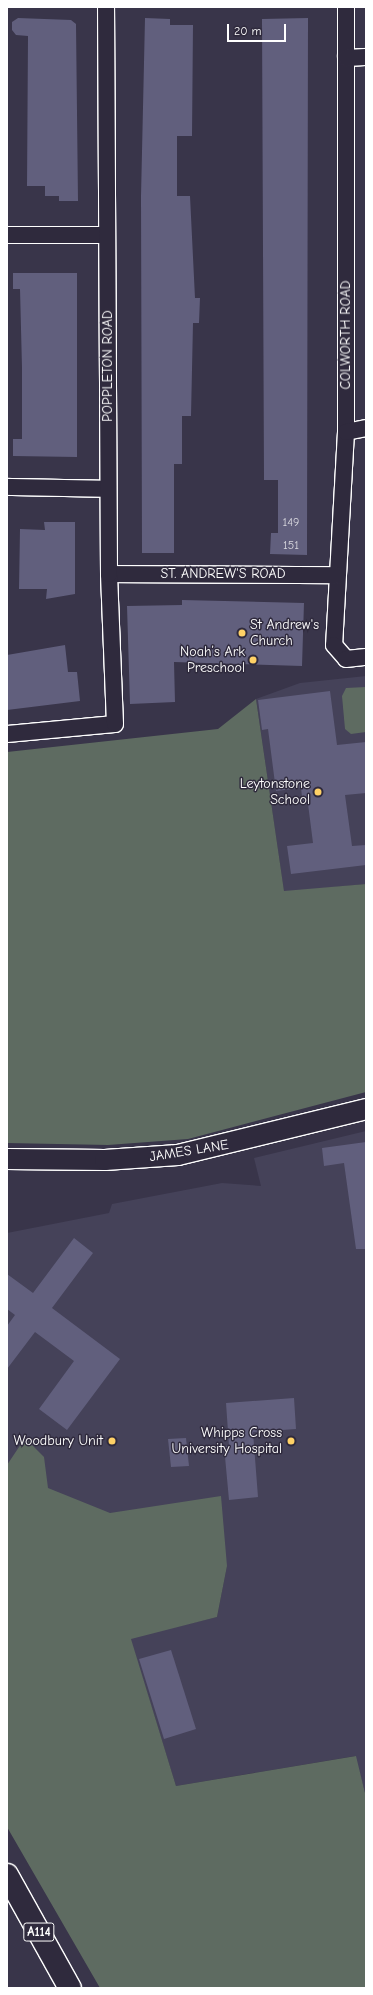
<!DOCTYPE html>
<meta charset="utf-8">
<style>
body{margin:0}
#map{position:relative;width:373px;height:1995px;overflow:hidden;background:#39354a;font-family:"Comic Neue",sans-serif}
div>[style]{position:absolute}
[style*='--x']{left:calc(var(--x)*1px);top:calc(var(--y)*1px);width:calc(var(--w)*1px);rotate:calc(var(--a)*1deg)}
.built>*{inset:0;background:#454259}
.green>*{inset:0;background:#5e6b61}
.building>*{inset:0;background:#615f7d}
.roads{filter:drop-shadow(1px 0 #fff) drop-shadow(-1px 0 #fff) drop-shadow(0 1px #fff) drop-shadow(0 -1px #fff)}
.minor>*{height:16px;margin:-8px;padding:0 8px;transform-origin:8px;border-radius:8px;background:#2f2a3d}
.tertiary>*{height:20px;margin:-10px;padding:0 10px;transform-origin:10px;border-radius:10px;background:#2f2a3d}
.primary>*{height:22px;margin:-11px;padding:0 11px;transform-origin:11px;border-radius:11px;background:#2f2a3d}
.dots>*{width:11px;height:11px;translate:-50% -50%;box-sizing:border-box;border:2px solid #2f2a3d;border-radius:50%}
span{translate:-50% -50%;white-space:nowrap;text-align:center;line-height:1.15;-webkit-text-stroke:3px #2f2a3d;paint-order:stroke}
.number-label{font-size:12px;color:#d8d7de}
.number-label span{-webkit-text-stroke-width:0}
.shield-label span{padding:1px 3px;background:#2f2a3d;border:1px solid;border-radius:3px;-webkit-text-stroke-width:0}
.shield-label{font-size:13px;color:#fff;font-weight:700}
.street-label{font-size:14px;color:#fff}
.poi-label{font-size:14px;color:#fff}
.left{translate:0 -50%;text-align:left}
.right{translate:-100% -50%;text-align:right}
.frame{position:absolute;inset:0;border:8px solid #fff;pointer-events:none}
.scale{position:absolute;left:227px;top:24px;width:59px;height:18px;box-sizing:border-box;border:2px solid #fff;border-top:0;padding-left:5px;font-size:12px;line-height:14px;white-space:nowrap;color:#fff;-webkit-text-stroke:3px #2f2a3d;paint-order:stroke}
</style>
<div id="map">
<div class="built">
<i style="clip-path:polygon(366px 676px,366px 884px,284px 892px,256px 699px,300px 683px)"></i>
<i style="clip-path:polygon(366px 1131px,366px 1796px,355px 1756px,176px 1786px,130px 1638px,217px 1617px,227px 1566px,7px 1619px,7px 1233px,109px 1213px,112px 1204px,222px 1183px,261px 1186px,254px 1158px)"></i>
</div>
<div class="green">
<i style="clip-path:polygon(366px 687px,366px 732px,351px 734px,345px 729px,342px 696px,346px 688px)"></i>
<i style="clip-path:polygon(256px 699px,284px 891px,366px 884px,366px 1092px,188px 1139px,108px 1145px,7px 1143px,7px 752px,218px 729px)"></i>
<i style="clip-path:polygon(25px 1438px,44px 1457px,48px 1488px,110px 1513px,221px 1496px,227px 1566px,217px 1617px,131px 1639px,176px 1786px,356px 1756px,366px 1797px,366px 1988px,100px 1988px,7px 1827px,7px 1465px)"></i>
</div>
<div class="building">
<i style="clip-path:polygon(18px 18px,71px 20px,76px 24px,78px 201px,59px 201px,59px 196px,45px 196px,45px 186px,27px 186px,28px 36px,16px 35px,12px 30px,12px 22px)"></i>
<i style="clip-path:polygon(145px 18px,170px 19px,170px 25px,193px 25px,192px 136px,177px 136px,177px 196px,190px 196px,195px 298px,200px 298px,199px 323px,193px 323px,191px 416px,182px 416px,182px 464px,174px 464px,174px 553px,142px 553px,141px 196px)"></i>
<i style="clip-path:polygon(308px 18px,307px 555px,270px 554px,271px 533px,278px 533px,278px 480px,264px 480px,262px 19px)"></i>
<i style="clip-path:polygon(13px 273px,77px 273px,77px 457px,13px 456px,13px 439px,22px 439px,22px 368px,20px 289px,13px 289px)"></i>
<i style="clip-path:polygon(44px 522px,75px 522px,75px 594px,46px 599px,47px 589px,19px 589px,20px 529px,45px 530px)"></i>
<i style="clip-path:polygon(182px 600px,304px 603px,302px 666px,174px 662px,175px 702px,130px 704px,127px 606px,182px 605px)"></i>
<i style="clip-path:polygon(65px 645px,68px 672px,77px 672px,80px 701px,7px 710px,7px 655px)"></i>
<i style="clip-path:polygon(330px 691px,337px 745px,366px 742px,366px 793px,345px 795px,352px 846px,366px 845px,366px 865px,291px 874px,287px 846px,313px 843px,308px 804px,303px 805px,301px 788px,276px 791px,268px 729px,262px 730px,258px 700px)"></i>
<i style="clip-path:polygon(366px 1142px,366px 1249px,356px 1249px,344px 1163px,324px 1166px,322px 1148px)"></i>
<i style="clip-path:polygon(74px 1238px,93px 1253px,52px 1308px,120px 1359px,67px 1430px,39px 1409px,74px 1361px,35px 1332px,7px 1369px,7px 1326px,15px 1315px,7px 1309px,7px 1274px,33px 1293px)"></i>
<i style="clip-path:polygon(294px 1398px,296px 1429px,253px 1432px,258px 1497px,229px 1500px,224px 1446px,229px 1446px,226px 1403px)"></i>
<i style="clip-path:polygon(186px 1438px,189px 1466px,171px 1467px,168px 1439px)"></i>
<i style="clip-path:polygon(171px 1650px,196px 1729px,164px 1739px,139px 1659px)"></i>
</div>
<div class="roads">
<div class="minor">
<i style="--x:346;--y:7;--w:425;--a:90"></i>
<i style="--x:346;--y:432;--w:213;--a:93.2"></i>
<i style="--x:334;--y:645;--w:18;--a:49"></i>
<i style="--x:346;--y:659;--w:20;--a:-6"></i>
<i style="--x:346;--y:58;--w:20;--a:-3"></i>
<i style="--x:7;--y:235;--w:100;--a:0"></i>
<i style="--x:346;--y:432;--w:20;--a:-11"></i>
<i style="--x:7;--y:487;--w:101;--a:1.1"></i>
<i style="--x:109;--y:574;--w:228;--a:0.3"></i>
<i style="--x:7;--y:734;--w:108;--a:-5.3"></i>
<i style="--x:115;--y:724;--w:150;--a:-92.3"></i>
<i style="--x:109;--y:574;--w:567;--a:-90.3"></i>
</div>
<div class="tertiary">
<i style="--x:7;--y:1159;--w:98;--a:0.6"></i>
<i style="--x:105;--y:1160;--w:73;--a:-3.9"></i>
<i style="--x:178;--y:1155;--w:194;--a:-13.7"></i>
</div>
<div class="primary">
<i style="--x:7;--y:1875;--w:129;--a:60.9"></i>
</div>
</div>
<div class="dots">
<i style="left:242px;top:633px;background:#ffd166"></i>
<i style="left:253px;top:660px;background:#ffd166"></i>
<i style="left:318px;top:792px;background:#ffd166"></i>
<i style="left:112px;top:1441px;background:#ffd166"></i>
<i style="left:291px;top:1441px;background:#ffd166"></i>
</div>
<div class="number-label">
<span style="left:291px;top:523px">149</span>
<span style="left:291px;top:546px">151</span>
</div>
<div class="shield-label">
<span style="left:39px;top:1932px">A114</span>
</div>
<div class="street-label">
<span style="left:346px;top:335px;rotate:-90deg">COLWORTH ROAD</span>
<span style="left:108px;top:366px;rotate:-90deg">POPPLETON ROAD</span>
<span style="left:223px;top:574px">ST. ANDREW'S ROAD</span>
<span style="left:189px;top:1151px;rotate:-9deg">JAMES LANE</span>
</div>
<div class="poi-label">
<span class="left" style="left:250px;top:633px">St Andrew's<br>Church</span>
<span class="right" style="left:245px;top:660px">Noah’s Ark<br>Preschool</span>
<span class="right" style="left:310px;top:792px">Leytonstone<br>School</span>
<span class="right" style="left:282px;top:1441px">Whipps Cross<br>University Hospital</span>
<span class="right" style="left:103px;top:1441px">Woodbury Unit</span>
</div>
<div class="frame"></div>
<div class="scale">20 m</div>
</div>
